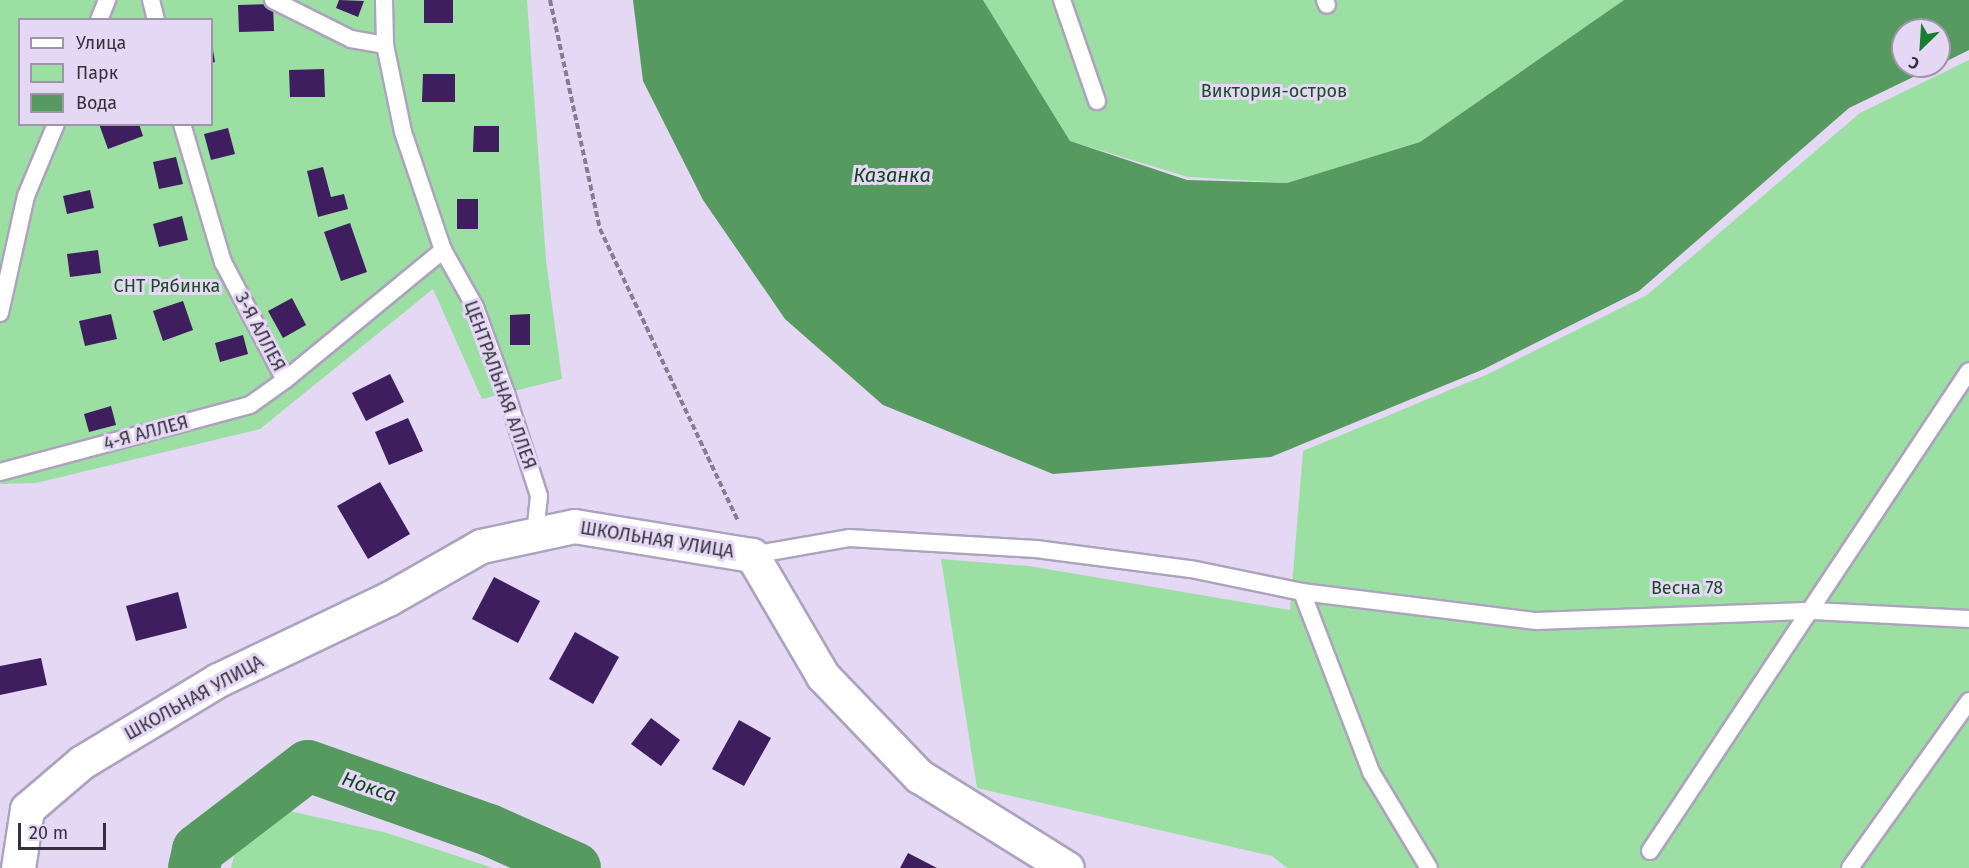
<!DOCTYPE html>
<meta charset="utf-8">
<style>
body{margin:0}
#map{position:relative;width:1969px;height:868px;overflow:hidden;background:#e4d8f5;font-family:"Fira Sans",sans-serif}
div>[style]{position:absolute}
[style*='--x']{left:calc(var(--x)*1px);top:calc(var(--y)*1px);width:calc(var(--w)*1px);rotate:calc(var(--a)*1deg)}
.green>*{inset:0;background:#9cdfa3}
.water>*{inset:0;background:#569a5f}
.river>*{height:52px;margin:-26px;padding:0 26px;transform-origin:26px;border-radius:26px;background:#569a5f}
.building>*{inset:0;background:#3f1e5f}
.path>*{height:4px;margin-top:-2px;transform-origin:0;background:repeating-linear-gradient(90deg,#857d90 0 6px,transparent 0 9px)}
.roads{filter:drop-shadow(2px 0 #ada3be) drop-shadow(-2px 0 #ada3be) drop-shadow(0 2px #ada3be) drop-shadow(0 -2px #ada3be)}
.service>*{height:16px;margin:-8px;padding:0 8px;transform-origin:8px;border-radius:8px;background:#fff}
.minor>*{height:33px;margin:-16.5px;padding:0 16.5px;transform-origin:16.5px;border-radius:16.5px;background:#fff}
span{translate:-50% -50%;white-space:nowrap;text-align:center;line-height:1.15;-webkit-text-stroke:6px #e4d8f5;paint-order:stroke}
.park-label{font-size:18px;color:#1a4b23}
.street-label{font-size:18px;color:#35303b}
.water-label{font-size:20px;color:#12431c;font-style:italic}
.legend{position:absolute;left:18px;top:18px;width:195px;height:108px;box-sizing:border-box;background:#e4d8f5;border:2px solid #9e95ab;margin:0;padding:8px 10px;list-style:none;font-size:18px;color:#35303b}
.legend li{display:flex;align-items:center;gap:12px;height:30px}
.legend b{width:30px;border:2px solid #9e95ab}
.north{position:absolute;left:1891px;top:18px;width:60px;height:60px;box-sizing:border-box;background:#e4d8f5;border:2px solid #9e95ab;border-radius:50%;rotate:205deg;font-size:16px;font-weight:700;line-height:24px;text-align:center;color:#35303b}
.north::after{content:'';display:block;margin:auto;width:21px;height:27px;background:#167d31;clip-path:polygon(50% 0,100% 100%,50% 72%,0 100%)}
.scale{position:absolute;left:18px;top:823px;width:88px;height:27px;box-sizing:border-box;border:3px solid #35303b;border-top:0;padding-left:8px;font-size:18px;line-height:21px;white-space:nowrap;color:#35303b;-webkit-text-stroke:4px #e4d8f5;paint-order:stroke}
</style>
<div id="map">
<div class="green">
<i style="clip-path:polygon(evenodd,0 0,527px 0,546px 260px,562px 379px,482px 399px,433px 289px,260px 429px,36px 483px,0 484px,0 0,20px 20px,212px 20px,212px 124px,20px 124px,20px 20px)"></i>
<i style="clip-path:polygon(983px 0,1624px 0,1420px 142px,1287px 183px,1188px 177px,1070px 141px)"></i>
<i style="clip-path:polygon(1969px 60px,1969px 868px,1287px 868px,1272px 856px,977px 788px,941px 559px,1029px 566px,1290px 610px,1303px 451px,1488px 374px,1647px 295px,1860px 113px)"></i>
<i style="clip-path:polygon(285px 810px,387px 833px,493px 868px,231px 868px,237px 844px)"></i>
</div>
<div class="water">
<i style="clip-path:polygon(633px 0,983px 0,1070px 141px,1187px 180px,1287px 183px,1420px 142px,1624px 0,1969px 0,1969px 50px,1939px 65px,1939px 30px,1903px 30px,1903px 66px,1936px 66px,1849px 108px,1639px 291px,1484px 369px,1271px 457px,1053px 474px,883px 405px,785px 319px,703px 200px,643px 81px)"></i>
</div>
<div class="river">
<i style="--x:194;--y:868;--w:18;--a:-77"></i>
<i style="--x:198;--y:850;--w:138;--a:-37.4"></i>
<i style="--x:308;--y:766;--w:192;--a:19.5"></i>
<i style="--x:489;--y:830;--w:94;--a:23.8"></i>
</div>
<div class="building">
<i style="clip-path:polygon(339px 0,364px 1px,358px 17px,336px 8px)"></i>
<i style="clip-path:polygon(424px 0,453px 0,453px 23px,424px 23px)"></i>
<i style="clip-path:polygon(273px 4px,274px 31px,239px 32px,238px 5px)"></i>
<i style="clip-path:polygon(212px 44px,215px 62px,212px 63px)"></i>
<i style="clip-path:polygon(324px 69px,325px 97px,290px 97px,289px 70px)"></i>
<i style="clip-path:polygon(423px 74px,455px 74px,455px 102px,422px 102px)"></i>
<i style="clip-path:polygon(99px 124px,139px 124px,143px 136px,108px 149px)"></i>
<i style="clip-path:polygon(474px 126px,499px 126px,499px 152px,473px 152px)"></i>
<i style="clip-path:polygon(228px 128px,235px 154px,211px 160px,204px 134px)"></i>
<i style="clip-path:polygon(176px 157px,183px 184px,159px 189px,153px 162px)"></i>
<i style="clip-path:polygon(323px 167px,331px 197px,344px 194px,348px 209px,318px 217px,307px 171px)"></i>
<i style="clip-path:polygon(90px 190px,94px 208px,67px 214px,63px 196px)"></i>
<i style="clip-path:polygon(457px 199px,478px 199px,478px 229px,457px 229px)"></i>
<i style="clip-path:polygon(182px 216px,188px 240px,159px 247px,153px 224px)"></i>
<i style="clip-path:polygon(350px 223px,367px 272px,341px 281px,324px 232px)"></i>
<i style="clip-path:polygon(98px 250px,101px 273px,70px 277px,67px 254px)"></i>
<i style="clip-path:polygon(292px 298px,306px 325px,283px 338px,268px 311px)"></i>
<i style="clip-path:polygon(183px 301px,193px 330px,163px 341px,153px 311px)"></i>
<i style="clip-path:polygon(111px 314px,117px 339px,85px 346px,79px 321px)"></i>
<i style="clip-path:polygon(530px 314px,530px 345px,510px 345px,510px 315px)"></i>
<i style="clip-path:polygon(243px 335px,248px 354px,220px 362px,215px 343px)"></i>
<i style="clip-path:polygon(390px 374px,404px 402px,366px 421px,352px 393px)"></i>
<i style="clip-path:polygon(111px 406px,116px 425px,89px 432px,84px 414px)"></i>
<i style="clip-path:polygon(408px 418px,423px 451px,389px 465px,375px 432px)"></i>
<i style="clip-path:polygon(380px 482px,410px 534px,368px 559px,337px 506px)"></i>
<i style="clip-path:polygon(494px 577px,540px 601px,518px 643px,472px 619px)"></i>
<i style="clip-path:polygon(178px 592px,187px 628px,136px 641px,126px 606px)"></i>
<i style="clip-path:polygon(575px 632px,619px 657px,593px 704px,549px 679px)"></i>
<i style="clip-path:polygon(41px 658px,47px 685px,0 695px,0 666px)"></i>
<i style="clip-path:polygon(651px 718px,680px 740px,661px 766px,631px 744px)"></i>
<i style="clip-path:polygon(739px 720px,771px 738px,744px 786px,712px 769px)"></i>
<i style="clip-path:polygon(908px 853px,937px 868px,900px 868px)"></i>
</div>
<div class="path">
<i style="--x:550;--y:0;--w:234;--a:77.7"></i>
<i style="--x:600;--y:229;--w:323;--a:64.7"></i>
</div>
<div class="roads">
<div class="service">
<i style="--x:151;--y:0;--w:21;--a:76"></i>
<i style="--x:273;--y:0;--w:87;--a:26.6"></i>
<i style="--x:351;--y:39;--w:35;--a:10"></i>
<i style="--x:384;--y:0;--w:45;--a:88.7"></i>
<i style="--x:385;--y:45;--w:89;--a:78.3"></i>
<i style="--x:403;--y:132;--w:125;--a:71.3"></i>
<i style="--x:443;--y:250;--w:65;--a:60.7"></i>
<i style="--x:475;--y:307;--w:91;--a:70.2"></i>
<i style="--x:506;--y:393;--w:108;--a:72.2"></i>
<i style="--x:539;--y:496;--w:36;--a:96"></i>
<i style="--x:1062;--y:0;--w:107;--a:70.9"></i>
<i style="--x:1325;--y:0;--w:5;--a:68"></i>
<i style="--x:99;--y:20;--w:22;--a:-68"></i>
<i style="--x:182;--y:124;--w:144;--a:73.5"></i>
<i style="--x:223;--y:262;--w:133;--a:62.3"></i>
<i style="--x:285;--y:380;--w:205;--a:-39.4"></i>
<i style="--x:0;--y:313;--w:120;--a:-77.5"></i>
<i style="--x:26;--y:196;--w:78;--a:-67.4"></i>
<i style="--x:0;--y:472;--w:259;--a:-15"></i>
<i style="--x:250;--y:405;--w:43;--a:-35.5"></i>
<i style="--x:752;--y:555;--w:98;--a:-9.9"></i>
<i style="--x:849;--y:538;--w:187;--a:3.4"></i>
<i style="--x:1036;--y:549;--w:156;--a:7.4"></i>
<i style="--x:1191;--y:569;--w:113;--a:11.7"></i>
<i style="--x:1302;--y:592;--w:236;--a:7.1"></i>
<i style="--x:1536;--y:621;--w:277;--a:-2.1"></i>
<i style="--x:1813;--y:611;--w:156;--a:2.9"></i>
<i style="--x:1302;--y:592;--w:193;--a:69"></i>
<i style="--x:1371;--y:772;--w:112;--a:58.9"></i>
<i style="--x:1650;--y:851;--w:576;--a:-56.39"></i>
<i style="--x:1850;--y:868;--w:205;--a:-54.5"></i>
</div>
<div class="minor">
<i style="--x:18;--y:868;--w:60;--a:-81.3"></i>
<i style="--x:27;--y:809;--w:72;--a:-40.5"></i>
<i style="--x:82;--y:762;--w:159;--a:-31.1"></i>
<i style="--x:218;--y:680;--w:188;--a:-25.5"></i>
<i style="--x:388;--y:599;--w:107;--a:-29.7"></i>
<i style="--x:481;--y:546;--w:95;--a:-12.1"></i>
<i style="--x:574;--y:526;--w:180;--a:9.3"></i>
<i style="--x:752;--y:555;--w:140;--a:59.6"></i>
<i style="--x:823;--y:676;--w:139;--a:46.2"></i>
<i style="--x:919;--y:776;--w:174;--a:31.9"></i>
</div>
</div>
<div class="park-label">
<span style="left:1274px;top:91px">Виктория-остров</span>
<span style="left:167px;top:286px">СНТ Рябинка</span>
<span style="left:1687px;top:588px">Весна 78</span>
</div>
<div class="street-label">
<span style="left:260px;top:332px;rotate:62deg">3-Я АЛЛЕЯ</span>
<span style="left:500px;top:385px;rotate:70deg">ЦЕНТРАЛЬНАЯ АЛЛЕЯ</span>
<span style="left:146px;top:433px;rotate:-15deg">4-Я АЛЛЕЯ</span>
<span style="left:657px;top:540px;rotate:9deg">ШКОЛЬНАЯ УЛИЦА</span>
<span style="left:194px;top:698px;rotate:-29deg">ШКОЛЬНАЯ УЛИЦА</span>
</div>
<div class="water-label">
<span style="left:892px;top:175px">Казанка</span>
<span style="left:369px;top:787px;rotate:19deg">Нокса</span>
</div>
<ul class="legend">
<li><b style="height:8px;background:#fff"></b>Улица</li>
<li><b style="height:16px;background:#9cdfa3"></b>Парк</li>
<li><b style="height:16px;background:#569a5f"></b>Вода</li>
</ul>
<div class="north">С</div>
<div class="scale">20 m</div>
</div>
